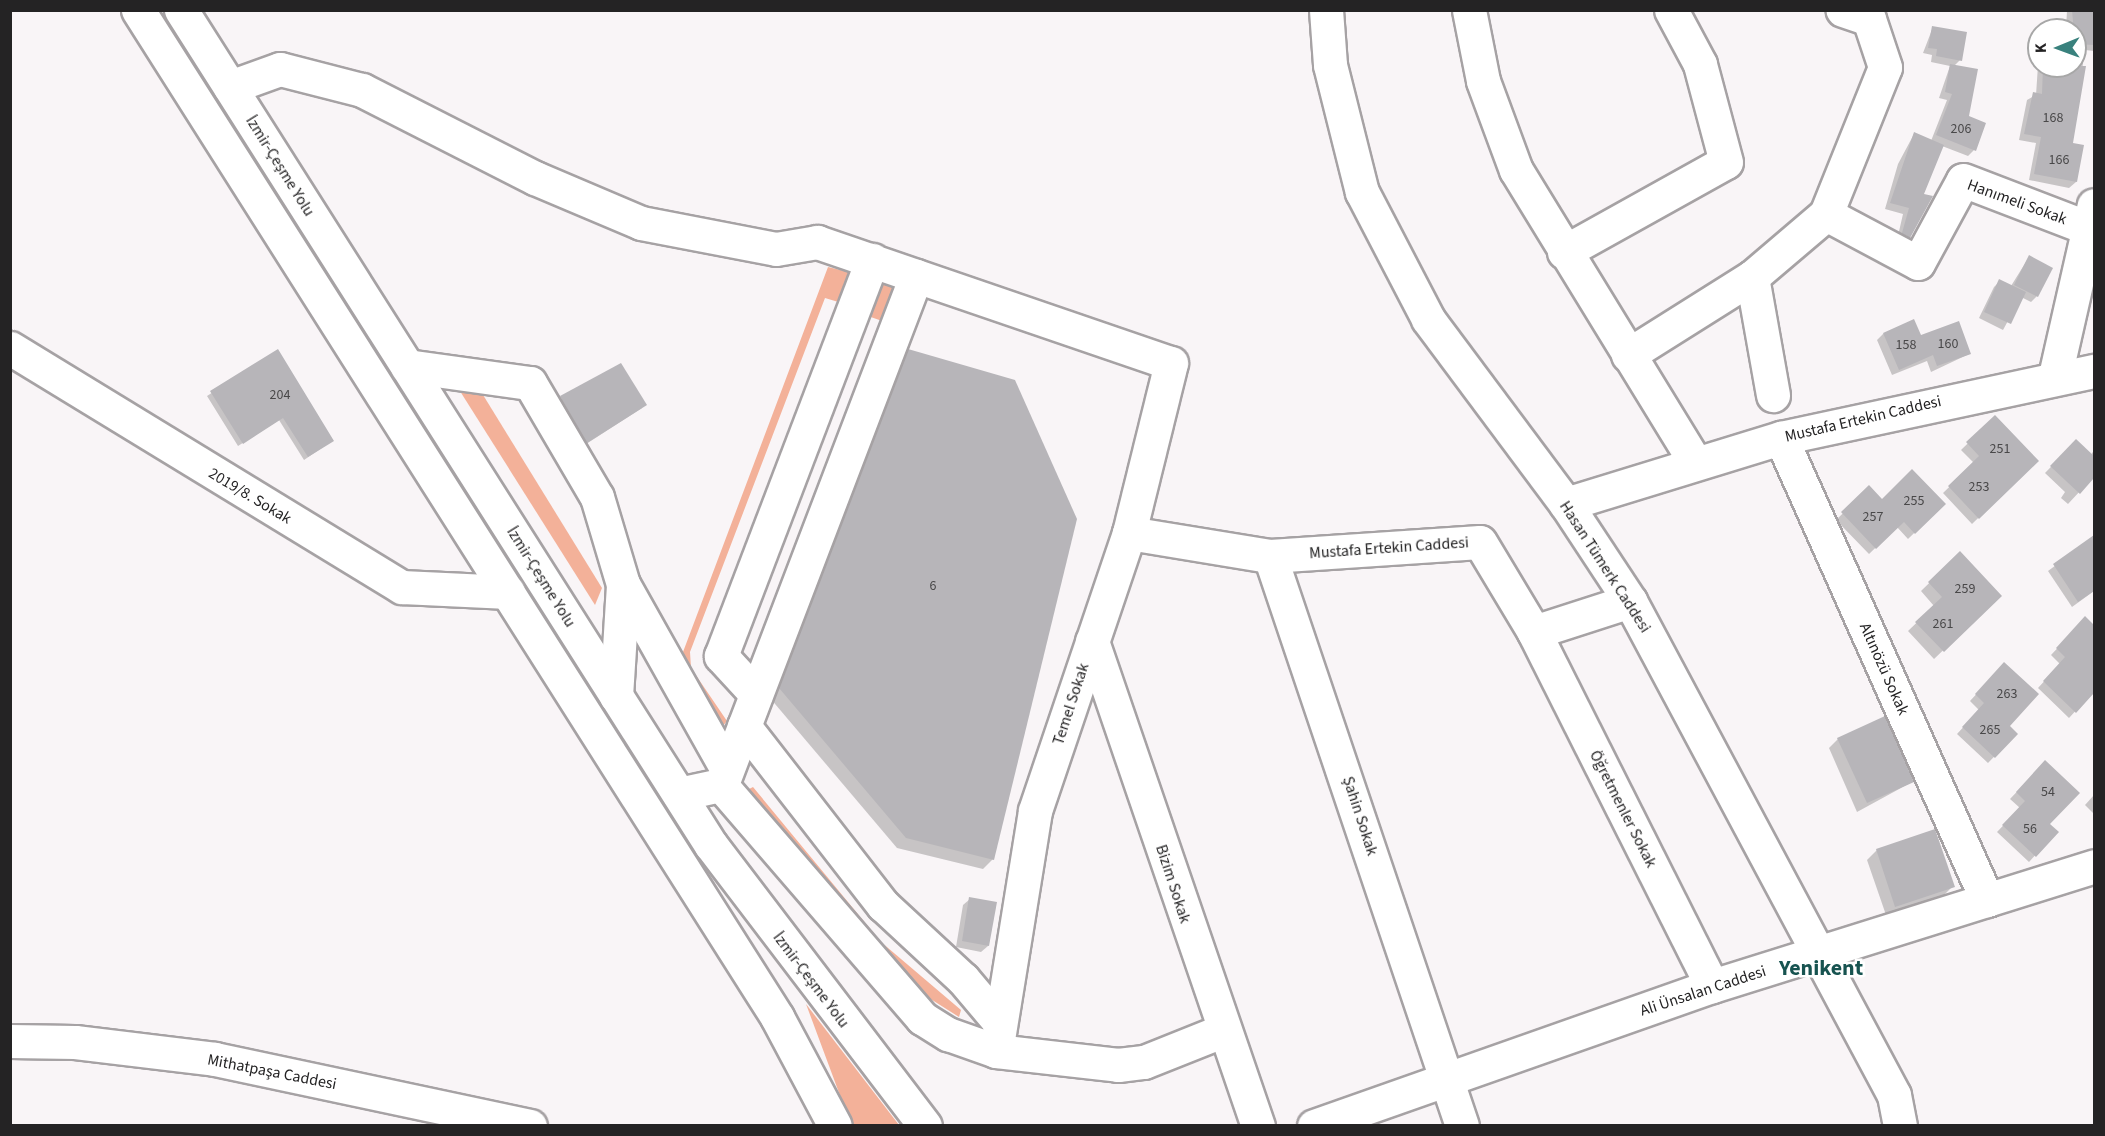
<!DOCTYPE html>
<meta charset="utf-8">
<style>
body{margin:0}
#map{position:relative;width:2105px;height:1136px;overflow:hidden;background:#f9f5f7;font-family:"Source Sans 3",sans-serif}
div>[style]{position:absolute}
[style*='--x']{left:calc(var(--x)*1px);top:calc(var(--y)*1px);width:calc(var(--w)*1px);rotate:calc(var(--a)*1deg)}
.green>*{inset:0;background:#f3b199}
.shadow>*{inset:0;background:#0003}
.building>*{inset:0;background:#b7b5b9}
.roads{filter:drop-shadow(2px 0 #a6a2a4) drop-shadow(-2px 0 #a6a2a4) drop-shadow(0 2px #a6a2a4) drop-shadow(0 -2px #a6a2a4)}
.minor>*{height:33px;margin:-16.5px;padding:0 16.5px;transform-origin:16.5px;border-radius:16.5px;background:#fff}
.highway>*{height:33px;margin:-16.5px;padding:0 16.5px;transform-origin:16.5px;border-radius:16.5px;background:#fff}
span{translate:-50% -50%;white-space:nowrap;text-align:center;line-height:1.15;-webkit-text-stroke:5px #fff;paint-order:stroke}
.number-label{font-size:14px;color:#494849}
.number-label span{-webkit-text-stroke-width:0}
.street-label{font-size:16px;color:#242324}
.district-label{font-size:22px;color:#175350;font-weight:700}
.frame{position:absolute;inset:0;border:12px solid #242324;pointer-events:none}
.north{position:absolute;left:2027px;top:18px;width:60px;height:60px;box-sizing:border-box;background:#fff;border:2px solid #a7a7a7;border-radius:50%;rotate:269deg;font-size:16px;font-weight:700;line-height:24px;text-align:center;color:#242324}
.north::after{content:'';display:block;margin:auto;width:21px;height:27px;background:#39817d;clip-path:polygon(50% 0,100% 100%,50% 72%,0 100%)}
</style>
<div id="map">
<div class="green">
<i style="clip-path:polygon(828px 267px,853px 273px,845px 304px,825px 298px,690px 652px,691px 668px,727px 721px,723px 726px,688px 676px,683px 652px)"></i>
<i style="clip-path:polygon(878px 275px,899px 284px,885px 322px,865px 315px)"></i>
<i style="clip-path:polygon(458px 388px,480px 390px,602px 588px,595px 605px)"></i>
<i style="clip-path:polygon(753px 787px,881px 942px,961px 1010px,959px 1017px,929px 998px,856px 929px,747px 790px)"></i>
<i style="clip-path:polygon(806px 1004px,879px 1099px,899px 1125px,851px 1125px)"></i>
</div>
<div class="shadow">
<i style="clip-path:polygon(2067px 10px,2094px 10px,2094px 51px,2085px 50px,2071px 144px,2076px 182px,2069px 188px,2029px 180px,2036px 143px,2019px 140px,2027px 100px,2036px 95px,2039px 50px,2039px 66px,2075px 66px,2075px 30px,2066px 30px)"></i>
<i style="clip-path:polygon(1933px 27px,1960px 60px,1954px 66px,1974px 150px,1968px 156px,1942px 146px,1903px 243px,1897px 240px,1903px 214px,1885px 209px,1898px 164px,1914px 134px,1931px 141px,1947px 100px,1939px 98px,1950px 66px,1931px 62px,1932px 55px,1923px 53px)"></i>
<i style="clip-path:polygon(2029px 257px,2037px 296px,2031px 302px,2021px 297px,2003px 330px,1979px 318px,1994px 287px,2000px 281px,2011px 286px)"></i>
<i style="clip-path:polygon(1883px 334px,1920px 337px,1969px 354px,1931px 372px,1927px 361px,1892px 375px,1877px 340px)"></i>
<i style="clip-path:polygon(277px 351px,332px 441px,304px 460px,279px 420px,238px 446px,207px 396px)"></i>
<i style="clip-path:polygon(909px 351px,993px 859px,983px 869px,897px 848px,770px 698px,899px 361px)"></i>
<i style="clip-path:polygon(620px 365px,642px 408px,583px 446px,557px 401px)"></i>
<i style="clip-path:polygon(1995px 417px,2037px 461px,1972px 524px,1943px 493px,1974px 463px,1961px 450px)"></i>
<i style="clip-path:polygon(2076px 441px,2091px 455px,2094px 450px,2094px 476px,2068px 504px,2061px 498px,2065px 492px,2045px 473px)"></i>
<i style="clip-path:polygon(588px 448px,608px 479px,605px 481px,587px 450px)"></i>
<i style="clip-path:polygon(1869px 488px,1882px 501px,1944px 504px,1908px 539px,1897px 527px,1869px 554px,1836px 520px)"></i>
<i style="clip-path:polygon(2094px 537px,2094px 591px,2072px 607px,2048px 571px)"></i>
<i style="clip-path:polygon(1960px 553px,2000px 596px,1934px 659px,1908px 631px,1934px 606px,1921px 591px)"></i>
<i style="clip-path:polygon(2085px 619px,2094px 627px,2094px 674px,2088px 681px,2094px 691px,2069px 718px,2038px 688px,2060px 664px,2051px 655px)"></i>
<i style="clip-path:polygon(2004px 664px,2008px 726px,2016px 734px,1988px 763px,1957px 734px,1979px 710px,1970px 701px)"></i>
<i style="clip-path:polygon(1838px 739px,1912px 782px,1857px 812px,1829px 748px)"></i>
<i style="clip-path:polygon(2045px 762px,2048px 825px,2056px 832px,2029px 862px,1997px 832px,2020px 808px,2010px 799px)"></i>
<i style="clip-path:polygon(2094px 795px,2094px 814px,2085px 805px)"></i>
<i style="clip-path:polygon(1877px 850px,1953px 886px,1943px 896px,1886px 915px,1867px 860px)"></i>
<i style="clip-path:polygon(970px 899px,988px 946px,981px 952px,956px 947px,963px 905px)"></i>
</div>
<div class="building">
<i style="clip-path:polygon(2072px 10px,2094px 10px,2094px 45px,2075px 44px)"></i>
<i style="clip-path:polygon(1932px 26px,1967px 32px,1962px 61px,1936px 56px,1937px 49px,1928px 48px)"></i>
<i style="clip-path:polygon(1950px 64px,1978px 69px,1969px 116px,1986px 123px,1976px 151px,1936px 135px,1952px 94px,1945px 92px)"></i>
<i style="clip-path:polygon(2043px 66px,2086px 66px,2073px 143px,2084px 145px,2077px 182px,2034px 174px,2041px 137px,2024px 134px,2033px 92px,2042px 94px)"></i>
<i style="clip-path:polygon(1914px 132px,1944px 145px,1924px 194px,1933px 196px,1910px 238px,1902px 233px,1909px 208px,1890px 203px)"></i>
<i style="clip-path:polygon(2029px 255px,2053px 268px,2038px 297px,2014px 285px)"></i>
<i style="clip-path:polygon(1999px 279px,2026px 292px,2011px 324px,1984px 312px)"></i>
<i style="clip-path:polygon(1914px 319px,1921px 335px,1959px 321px,1971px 354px,1937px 366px,1933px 355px,1899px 370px,1883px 333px)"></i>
<i style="clip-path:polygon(278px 349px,334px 441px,308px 457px,283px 418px,243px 444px,210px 391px)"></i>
<i style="clip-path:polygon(908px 349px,1015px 380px,1077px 519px,994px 860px,906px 838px,779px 688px)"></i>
<i style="clip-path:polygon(621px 363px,647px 405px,587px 443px,560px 396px)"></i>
<i style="clip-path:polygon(1995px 415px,2039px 461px,1979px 519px,1948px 486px,1979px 456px,1966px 442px)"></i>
<i style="clip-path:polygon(2076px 439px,2094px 456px,2094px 478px,2080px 494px,2050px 466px)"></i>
<i style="clip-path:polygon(1912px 469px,1946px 504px,1915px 534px,1904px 522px,1876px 549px,1841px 512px,1869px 485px,1882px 499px)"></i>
<i style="clip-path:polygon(2094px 535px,2094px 591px,2078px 602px,2053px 564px)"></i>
<i style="clip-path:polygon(1960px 551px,2002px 596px,1944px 652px,1915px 622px,1942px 597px,1928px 582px)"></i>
<i style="clip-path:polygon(2085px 616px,2094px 625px,2094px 693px,2076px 713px,2043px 681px,2065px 657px,2056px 648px)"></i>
<i style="clip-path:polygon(2004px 662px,2039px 694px,2010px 726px,2018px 734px,1995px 758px,1962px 727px,1984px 703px,1975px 694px)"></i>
<i style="clip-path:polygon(1885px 716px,1914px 782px,1867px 803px,1837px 738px)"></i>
<i style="clip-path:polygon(2045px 760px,2080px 793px,2050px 824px,2059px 832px,2036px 857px,2002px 825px,2025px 801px,2016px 792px)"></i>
<i style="clip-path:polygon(1935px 829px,1955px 887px,1895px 907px,1876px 849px)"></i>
<i style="clip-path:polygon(969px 897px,997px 902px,989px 946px,962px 941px)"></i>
</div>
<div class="roads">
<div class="minor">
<i style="--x:1326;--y:10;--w:55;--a:85.8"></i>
<i style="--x:1330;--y:65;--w:131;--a:75.9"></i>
<i style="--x:1362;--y:192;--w:143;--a:62.5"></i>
<i style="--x:1428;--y:319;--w:231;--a:53.3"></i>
<i style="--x:1566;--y:504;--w:116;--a:56.6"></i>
<i style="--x:1630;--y:601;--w:560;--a:61.88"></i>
<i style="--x:1894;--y:1095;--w:32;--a:79"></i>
<i style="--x:1469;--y:10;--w:72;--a:78.8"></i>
<i style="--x:1483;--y:81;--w:95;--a:69.7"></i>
<i style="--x:1516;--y:170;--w:341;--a:58.5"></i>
<i style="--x:230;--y:87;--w:53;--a:-19.8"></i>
<i style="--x:280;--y:69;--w:85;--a:14.4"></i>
<i style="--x:362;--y:90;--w:194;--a:27"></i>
<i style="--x:535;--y:178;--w:115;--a:23"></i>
<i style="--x:641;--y:223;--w:137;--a:10.9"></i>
<i style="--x:776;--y:249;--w:42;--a:-9.7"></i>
<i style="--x:817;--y:242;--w:374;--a:18.9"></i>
<i style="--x:1171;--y:363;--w:175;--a:103.9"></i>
<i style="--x:1129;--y:533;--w:293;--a:108.7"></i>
<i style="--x:1035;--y:811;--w:243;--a:99.2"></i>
<i style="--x:1826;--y:214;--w:104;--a:28"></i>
<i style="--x:1918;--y:263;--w:94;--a:-61.5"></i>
<i style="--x:1963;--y:180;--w:134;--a:21"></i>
<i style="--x:1564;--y:252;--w:185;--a:-29.1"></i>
<i style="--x:1726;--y:162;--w:101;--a:-104.9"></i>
<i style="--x:1700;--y:64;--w:61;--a:-118.2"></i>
<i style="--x:1752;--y:277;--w:120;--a:79.9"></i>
<i style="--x:10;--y:348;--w:459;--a:31.4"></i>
<i style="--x:402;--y:587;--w:106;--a:2.7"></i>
<i style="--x:1628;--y:355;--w:146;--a:-32.2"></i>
<i style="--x:1752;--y:277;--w:97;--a:-40.4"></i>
<i style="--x:1826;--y:214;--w:158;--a:-68.1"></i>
<i style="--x:1885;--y:67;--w:51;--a:-108.4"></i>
<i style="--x:1869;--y:19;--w:28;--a:-161"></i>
<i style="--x:407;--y:366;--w:124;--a:7.9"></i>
<i style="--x:530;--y:383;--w:132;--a:59.6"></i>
<i style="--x:597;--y:497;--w:91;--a:73.4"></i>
<i style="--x:623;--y:584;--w:212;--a:60.7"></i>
<i style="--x:2055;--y:376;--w:175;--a:-77.2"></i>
<i style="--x:1781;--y:438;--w:506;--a:65.97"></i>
<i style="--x:1566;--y:504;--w:225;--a:-17.1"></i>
<i style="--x:1781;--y:438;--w:320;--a:-12.1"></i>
<i style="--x:1129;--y:533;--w:143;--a:9.3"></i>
<i style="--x:1270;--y:556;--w:210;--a:-3.8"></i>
<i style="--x:1480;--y:542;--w:105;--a:59"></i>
<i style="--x:1534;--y:632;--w:101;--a:-17.9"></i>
<i style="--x:1270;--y:556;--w:601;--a:71.38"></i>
<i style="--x:1534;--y:632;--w:396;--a:63.3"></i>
<i style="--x:1092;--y:641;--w:513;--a:71.11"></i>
<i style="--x:756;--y:694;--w:52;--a:-132.6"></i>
<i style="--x:721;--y:656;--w:424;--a:-69.1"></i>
<i style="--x:616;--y:696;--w:112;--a:-86.4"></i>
<i style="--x:744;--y:726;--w:227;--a:52.2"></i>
<i style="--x:883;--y:905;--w:109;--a:42.8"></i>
<i style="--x:963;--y:979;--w:57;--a:49.9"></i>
<i style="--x:722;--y:784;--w:544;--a:-69.1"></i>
<i style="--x:679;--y:794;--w:43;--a:-12.1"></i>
<i style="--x:721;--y:785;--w:308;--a:49.2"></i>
<i style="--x:922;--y:1018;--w:31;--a:32"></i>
<i style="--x:948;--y:1034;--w:51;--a:19.5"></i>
<i style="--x:996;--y:1051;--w:123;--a:6.5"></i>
<i style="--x:1118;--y:1065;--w:26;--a:-7"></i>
<i style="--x:1144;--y:1062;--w:84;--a:-21.7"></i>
<i style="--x:10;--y:1041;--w:65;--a:0.9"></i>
<i style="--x:75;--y:1042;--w:141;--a:6.9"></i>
<i style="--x:215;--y:1059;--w:322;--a:12"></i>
<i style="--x:1314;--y:1126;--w:422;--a:-19.4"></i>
<i style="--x:1712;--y:986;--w:400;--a:-17.4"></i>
</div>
<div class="highway">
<i style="--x:138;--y:10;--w:1193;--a:57.6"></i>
<i style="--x:777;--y:1017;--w:123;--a:62"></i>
<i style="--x:181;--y:10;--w:989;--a:57.6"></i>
<i style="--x:711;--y:845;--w:353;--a:52.7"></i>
</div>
</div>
<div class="number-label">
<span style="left:2053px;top:118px">168</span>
<span style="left:1961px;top:129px">206</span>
<span style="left:2059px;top:160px">166</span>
<span style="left:1948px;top:344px">160</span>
<span style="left:1906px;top:345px">158</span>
<span style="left:280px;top:395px">204</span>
<span style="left:2000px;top:449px">251</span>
<span style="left:1979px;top:487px">253</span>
<span style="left:1914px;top:501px">255</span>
<span style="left:1873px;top:517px">257</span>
<span style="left:933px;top:586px">6</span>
<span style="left:1965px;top:589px">259</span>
<span style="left:1943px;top:624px">261</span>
<span style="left:2007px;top:694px">263</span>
<span style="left:1990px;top:730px">265</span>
<span style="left:2048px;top:792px">54</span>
<span style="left:2030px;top:829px">56</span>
</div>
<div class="street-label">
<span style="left:280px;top:166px;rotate:58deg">İzmir-Çeşme Yolu</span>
<span style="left:2017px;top:202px;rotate:20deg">Hanımeli Sokak</span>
<span style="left:1863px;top:419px;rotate:-13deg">Mustafa Ertekin Caddesi</span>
<span style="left:250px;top:496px;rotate:31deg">2019/8. Sokak</span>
<span style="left:1389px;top:548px;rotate:-4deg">Mustafa Ertekin Caddesi</span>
<span style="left:1605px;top:567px;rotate:57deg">Hasan Tümerk Caddesi</span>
<span style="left:541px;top:577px;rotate:58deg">İzmir-Çeşme Yolu</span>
<span style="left:1884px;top:669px;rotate:66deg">Altınözü Sokak</span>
<span style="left:1071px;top:704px;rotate:-72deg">Temel Sokak</span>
<span style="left:1623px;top:809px;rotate:63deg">Öğretmenler Sokak</span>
<span style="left:1360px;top:816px;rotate:72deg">Şahin Sokak</span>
<span style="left:1173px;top:884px;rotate:72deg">Bizim Sokak</span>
<span style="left:811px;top:980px;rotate:53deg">İzmir-Çeşme Yolu</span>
<span style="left:1703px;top:991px;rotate:-18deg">Ali Ünsalan Caddesi</span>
<span style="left:272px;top:1072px;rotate:11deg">Mithatpaşa Caddesi</span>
</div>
<div class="district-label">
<span style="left:1821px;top:969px">Yenikent</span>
</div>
<div class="frame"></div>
<div class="north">K</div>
</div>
